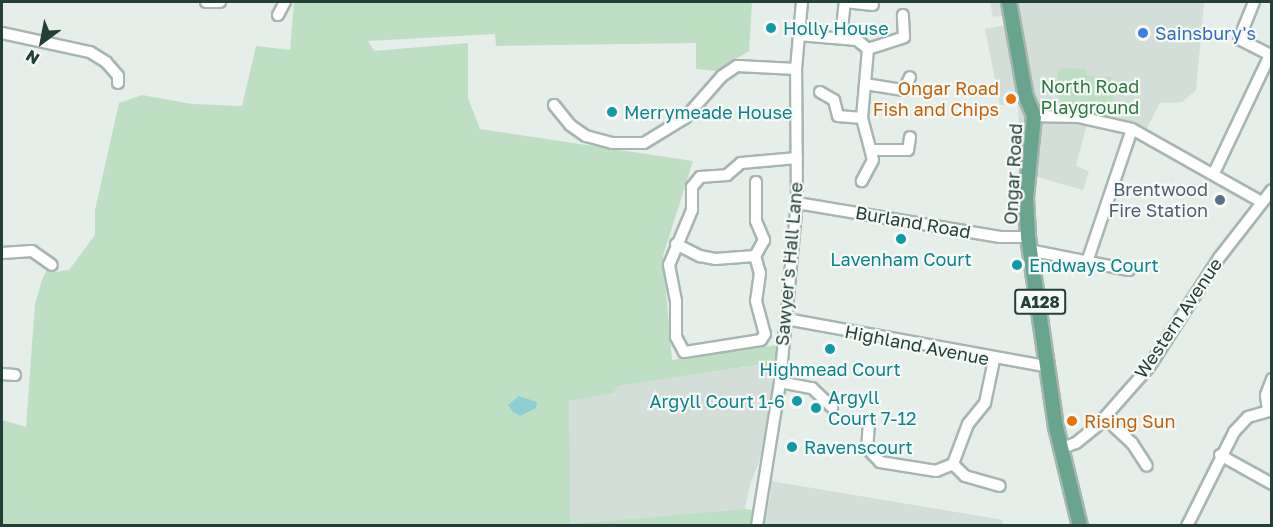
<!DOCTYPE html>
<style>
body{margin:0}
#map{position:relative;width:1273px;height:527px;overflow:hidden;background:#e5eee9;font-family:"Golos Text",sans-serif}
div>[style]{position:absolute}
[style*='--x']{left:calc(var(--x)*1px);top:calc(var(--y)*1px);width:calc(var(--w)*1px);rotate:calc(var(--a)*1deg)}
.built>*{inset:0;background:#d3ded8}
.green>*{inset:0;background:#bedfc4}
.water>*{inset:0;background:#8dcfd3}
.roads{filter:drop-shadow(2px 0 #a7b6b0) drop-shadow(-2px 0 #a7b6b0) drop-shadow(0 2px #a7b6b0) drop-shadow(0 -2px #a7b6b0)}
.minor>*{height:10px;margin:-5px;padding:0 5px;transform-origin:5px;border-radius:5px;background:#fff}
.major>*{height:14px;margin:-7px;padding:0 7px;transform-origin:7px;border-radius:7px;background:#69a48f}
.dots>*{width:16px;height:16px;translate:-50% -50%;box-sizing:border-box;border:3px solid #f6faf7;border-radius:50%}
span{translate:-50% -50%;white-space:nowrap;text-align:center;line-height:1.15;-webkit-text-stroke:4.5px #f6faf7;paint-order:stroke}
.shield-label span{padding:2px 4px;background:#f6faf7;border:2px solid;border-radius:4px;-webkit-text-stroke-width:0}
.shield-label{font-size:16px;color:#234036;font-weight:700}
.culture-label{font-size:18px;color:#0d838f}
.left{translate:0 -50%;text-align:left}
.right{translate:-100% -50%;text-align:right}
.shop-label{font-size:18px;color:#366cbe}
.park-label{font-size:18px;color:#2d7843}
.food-label{font-size:18px;color:#c56008}
.street-label{font-size:18px;color:#234036}
.service-label{font-size:18px;color:#4e5e75}
.frame{position:absolute;inset:0;border:3px solid #234036;pointer-events:none}
.north{position:absolute;left:12px;top:12px;width:60px;height:60px;-webkit-text-stroke:4px #f6faf7;paint-order:stroke;rotate:212deg;font-size:16px;font-weight:700;line-height:24px;text-align:center;color:#234036}
.north::after{content:'';display:block;margin:auto;width:21px;height:27px;background:#234036;clip-path:polygon(50% 0,100% 100%,50% 72%,0 100%)}
</style>
<div id="map">
<div class="built">
<i style="clip-path:polygon(990px 2px,1204px 2px,1196px 90px,1182px 102px,1160px 103px,1142px 138px,1087px 124px,1076px 165px,1089px 172px,1083px 190px,1020px 172px,1018px 104px,1000px 105px,985px 29px,1012px 24px,1011px 14px,993px 17px)"></i>
<i style="clip-path:polygon(760px 365px,776px 380px,767px 441px,750px 485px,745px 509px,560px 525px,557px 395px)"></i>
<i style="clip-path:polygon(765px 480px,1003px 520px,1002px 526px,763px 526px,771px 493px)"></i>
</div>
<div class="green">
<i style="clip-path:polygon(294px 2px,752px 2px,749px 51px,716px 71px,696px 69px,696px 43px,496px 46px,495px 34px,368px 41px,374px 51px,468px 43px,468px 98px,480px 129px,693px 161px,663px 256px,672px 360px,777px 345px,776px 380px,758px 365px,618px 386px,613px 393px,569px 401px,570px 524px,745px 509px,753px 510px,751px 525px,2px 525px,2px 420px,26px 427px,35px 304px,43px 277px,48px 268px,55px 272px,69px 270px,95px 235px,95px 210px,119px 103px,142px 95px,192px 104px,242px 106px,256px 46px,290px 50px)"></i>
<i style="clip-path:polygon(1061px 68px,1085px 69px,1087px 76px,1112px 77px,1113px 101px,1117px 104px,1112px 115px,1104px 121px,1063px 116px,1057px 73px)"></i>
</div>
<div class="water">
<i style="clip-path:polygon(519px 396px,537px 402px,536px 408px,520px 416px,513px 412px,508px 405px)"></i>
</div>
<div class="roads">
<div class="minor">
<i style="--x:206;--y:2;--w:14;--a:0"></i>
<i style="--x:1254;--y:2;--w:40;--a:112"></i>
<i style="--x:1239;--y:39;--w:37;--a:27"></i>
<i style="--x:278;--y:15;--w:15;--a:-62"></i>
<i style="--x:2;--y:33;--w:90;--a:12.2"></i>
<i style="--x:90;--y:52;--w:19;--a:32"></i>
<i style="--x:106;--y:62;--w:18;--a:49"></i>
<i style="--x:118;--y:76;--w:7;--a:90"></i>
<i style="--x:798;--y:35;--w:59;--a:4.8"></i>
<i style="--x:857;--y:40;--w:14;--a:39"></i>
<i style="--x:868;--y:49;--w:69;--a:95"></i>
<i style="--x:862;--y:118;--w:43;--a:75.3"></i>
<i style="--x:873;--y:160;--w:24;--a:118"></i>
<i style="--x:841;--y:38;--w:36;--a:-84"></i>
<i style="--x:845;--y:2;--w:28;--a:6"></i>
<i style="--x:868;--y:49;--w:38;--a:-18"></i>
<i style="--x:904;--y:37;--w:22;--a:-93"></i>
<i style="--x:865;--y:84;--w:39;--a:9"></i>
<i style="--x:904;--y:90;--w:14;--a:-65"></i>
<i style="--x:820;--y:92;--w:16;--a:30"></i>
<i style="--x:834;--y:100;--w:16;--a:76"></i>
<i style="--x:838;--y:116;--w:24;--a:5"></i>
<i style="--x:554;--y:105;--w:26;--a:51"></i>
<i style="--x:570;--y:125;--w:19;--a:35"></i>
<i style="--x:586;--y:136;--w:27;--a:15"></i>
<i style="--x:612;--y:143;--w:32;--a:0"></i>
<i style="--x:644;--y:143;--w:48;--a:-31.4"></i>
<i style="--x:685;--y:118;--w:56;--a:-48.6"></i>
<i style="--x:722;--y:76;--w:18;--a:-34"></i>
<i style="--x:737;--y:66;--w:59;--a:2.9"></i>
<i style="--x:1034;--y:116;--w:45;--a:1.3"></i>
<i style="--x:1079;--y:117;--w:54;--a:12.8"></i>
<i style="--x:1132;--y:129;--w:147;--a:29.4"></i>
<i style="--x:871;--y:150;--w:37;--a:0"></i>
<i style="--x:908;--y:150;--w:13;--a:-81"></i>
<i style="--x:1214;--y:173;--w:131;--a:-64.6"></i>
<i style="--x:756;--y:182;--w:39;--a:90"></i>
<i style="--x:756;--y:221;--w:21;--a:67"></i>
<i style="--x:764;--y:240;--w:18;--a:119"></i>
<i style="--x:755;--y:256;--w:18;--a:74"></i>
<i style="--x:760;--y:273;--w:28;--a:98"></i>
<i style="--x:756;--y:301;--w:34;--a:75"></i>
<i style="--x:765;--y:334;--w:7;--a:124"></i>
<i style="--x:761;--y:340;--w:78;--a:171.1"></i>
<i style="--x:684;--y:352;--w:17;--a:-118"></i>
<i style="--x:676;--y:337;--w:36;--a:-90"></i>
<i style="--x:676;--y:301;--w:37;--a:-101"></i>
<i style="--x:669;--y:265;--w:60;--a:-67.3"></i>
<i style="--x:692;--y:210;--w:23;--a:-90"></i>
<i style="--x:692;--y:187;--w:13;--a:-51"></i>
<i style="--x:700;--y:177;--w:27;--a:-4"></i>
<i style="--x:727;--y:175;--w:18;--a:-41"></i>
<i style="--x:741;--y:163;--w:56;--a:-5.1"></i>
<i style="--x:797;--y:203;--w:206;--a:9.5"></i>
<i style="--x:1000;--y:237;--w:28;--a:0"></i>
<i style="--x:676;--y:244;--w:27;--a:27"></i>
<i style="--x:700;--y:256;--w:15;--a:11"></i>
<i style="--x:715;--y:259;--w:40;--a:-4.3"></i>
<i style="--x:1029;--y:250;--w:102;--a:11.3"></i>
<i style="--x:2;--y:253;--w:30;--a:-4"></i>
<i style="--x:32;--y:251;--w:24;--a:35"></i>
<i style="--x:1087;--y:262;--w:140;--a:-71.3"></i>
<i style="--x:786;--y:319;--w:267;--a:10.3"></i>
<i style="--x:994;--y:360;--w:44;--a:101.8"></i>
<i style="--x:985;--y:403;--w:27;--a:129"></i>
<i style="--x:968;--y:424;--w:43;--a:110.6"></i>
<i style="--x:953;--y:464;--w:17;--a:45"></i>
<i style="--x:965;--y:476;--w:36;--a:16"></i>
<i style="--x:2;--y:374;--w:13;--a:4"></i>
<i style="--x:780;--y:382;--w:33;--a:11"></i>
<i style="--x:812;--y:388;--w:28;--a:44"></i>
<i style="--x:1268;--y:410;--w:15;--a:-98"></i>
<i style="--x:1266;--y:395;--w:17;--a:-69"></i>
<i style="--x:1105;--y:418;--w:37;--a:43"></i>
<i style="--x:1132;--y:443;--w:27;--a:57"></i>
<i style="--x:869;--y:422;--w:26;--a:94"></i>
<i style="--x:867;--y:448;--w:19;--a:47"></i>
<i style="--x:880;--y:462;--w:57;--a:9.1"></i>
<i style="--x:936;--y:471;--w:18;--a:-22"></i>
<i style="--x:1060;--y:449;--w:17;--a:-21"></i>
<i style="--x:1076;--y:443;--w:27;--a:-39"></i>
<i style="--x:1097;--y:426;--w:79;--a:-48.6"></i>
<i style="--x:1149;--y:367;--w:130;--a:-57.3"></i>
<i style="--x:1219;--y:258;--w:86;--a:-52.1"></i>
<i style="--x:1220;--y:455;--w:60;--a:29.1"></i>
<i style="--x:757;--y:526;--w:146;--a:-80.9"></i>
<i style="--x:780;--y:382;--w:180;--a:-84.6"></i>
<i style="--x:797;--y:203;--w:134;--a:-90.4"></i>
<i style="--x:796;--y:69;--w:67;--a:-84.9"></i>
<i style="--x:1187;--y:526;--w:105;--a:-63.4"></i>
<i style="--x:1234;--y:432;--w:21;--a:-47"></i>
<i style="--x:1248;--y:417;--w:25;--a:-16"></i>
</div>
<div class="major">
<i style="--x:1009;--y:2;--w:97;--a:79.9"></i>
<i style="--x:1026;--y:97;--w:21;--a:67"></i>
<i style="--x:1034;--y:116;--w:82;--a:95.6"></i>
<i style="--x:1026;--y:198;--w:39;--a:87"></i>
<i style="--x:1028;--y:237;--w:192;--a:81.6"></i>
<i style="--x:1056;--y:427;--w:102;--a:76.4"></i>
</div>
</div>
<div class="dots">
<i style="left:771px;top:28px;background:#0f9aa8"></i>
<i style="left:1143px;top:33px;background:#3f7fe0"></i>
<i style="left:1011px;top:99px;background:#e8710a"></i>
<i style="left:612px;top:112px;background:#0f9aa8"></i>
<i style="left:1220px;top:200px;background:#5c6f8a"></i>
<i style="left:901px;top:239px;background:#0f9aa8"></i>
<i style="left:1017px;top:265px;background:#0f9aa8"></i>
<i style="left:830px;top:349px;background:#0f9aa8"></i>
<i style="left:797px;top:401px;background:#0f9aa8"></i>
<i style="left:816px;top:408px;background:#0f9aa8"></i>
<i style="left:1072px;top:421px;background:#e8710a"></i>
<i style="left:792px;top:447px;background:#0f9aa8"></i>
</div>
<div class="shield-label">
<span style="left:1040px;top:302px">A128</span>
</div>
<div class="culture-label">
<span class="left" style="left:783px;top:28px">Holly House</span>
<span class="left" style="left:624px;top:112px">Merrymeade House</span>
<span style="left:901px;top:259px">Lavenham Court</span>
<span class="left" style="left:1029px;top:265px">Endways Court</span>
<span style="left:830px;top:369px">Highmead Court</span>
<span class="left" style="left:828px;top:408px">Argyll<br>Court 7-12</span>
<span class="right" style="left:785px;top:401px">Argyll Court 1-6</span>
<span class="left" style="left:804px;top:447px">Ravenscourt</span>
</div>
<div class="shop-label">
<span class="left" style="left:1155px;top:33px">Sainsbury's</span>
</div>
<div class="park-label">
<span style="left:1090px;top:97px">North Road<br>Playground</span>
</div>
<div class="food-label">
<span class="right" style="left:999px;top:99px">Ongar Road<br>Fish and Chips</span>
<span class="left" style="left:1084px;top:421px">Rising Sun</span>
</div>
<div class="street-label">
<span style="left:1013px;top:174px;rotate:-87deg">Ongar Road</span>
<span style="left:913px;top:222px;rotate:10deg">Burland Road</span>
<span style="left:789px;top:264px;rotate:-85deg">Sawyer's Hall Lane</span>
<span style="left:1178px;top:318px;rotate:-56deg">Western Avenue</span>
<span style="left:917px;top:345px;rotate:11deg">Highland Avenue</span>
</div>
<div class="service-label">
<span class="right" style="left:1208px;top:200px">Brentwood<br>Fire Station</span>
</div>
<div class="frame"></div>
<div class="north">N</div>
</div>
